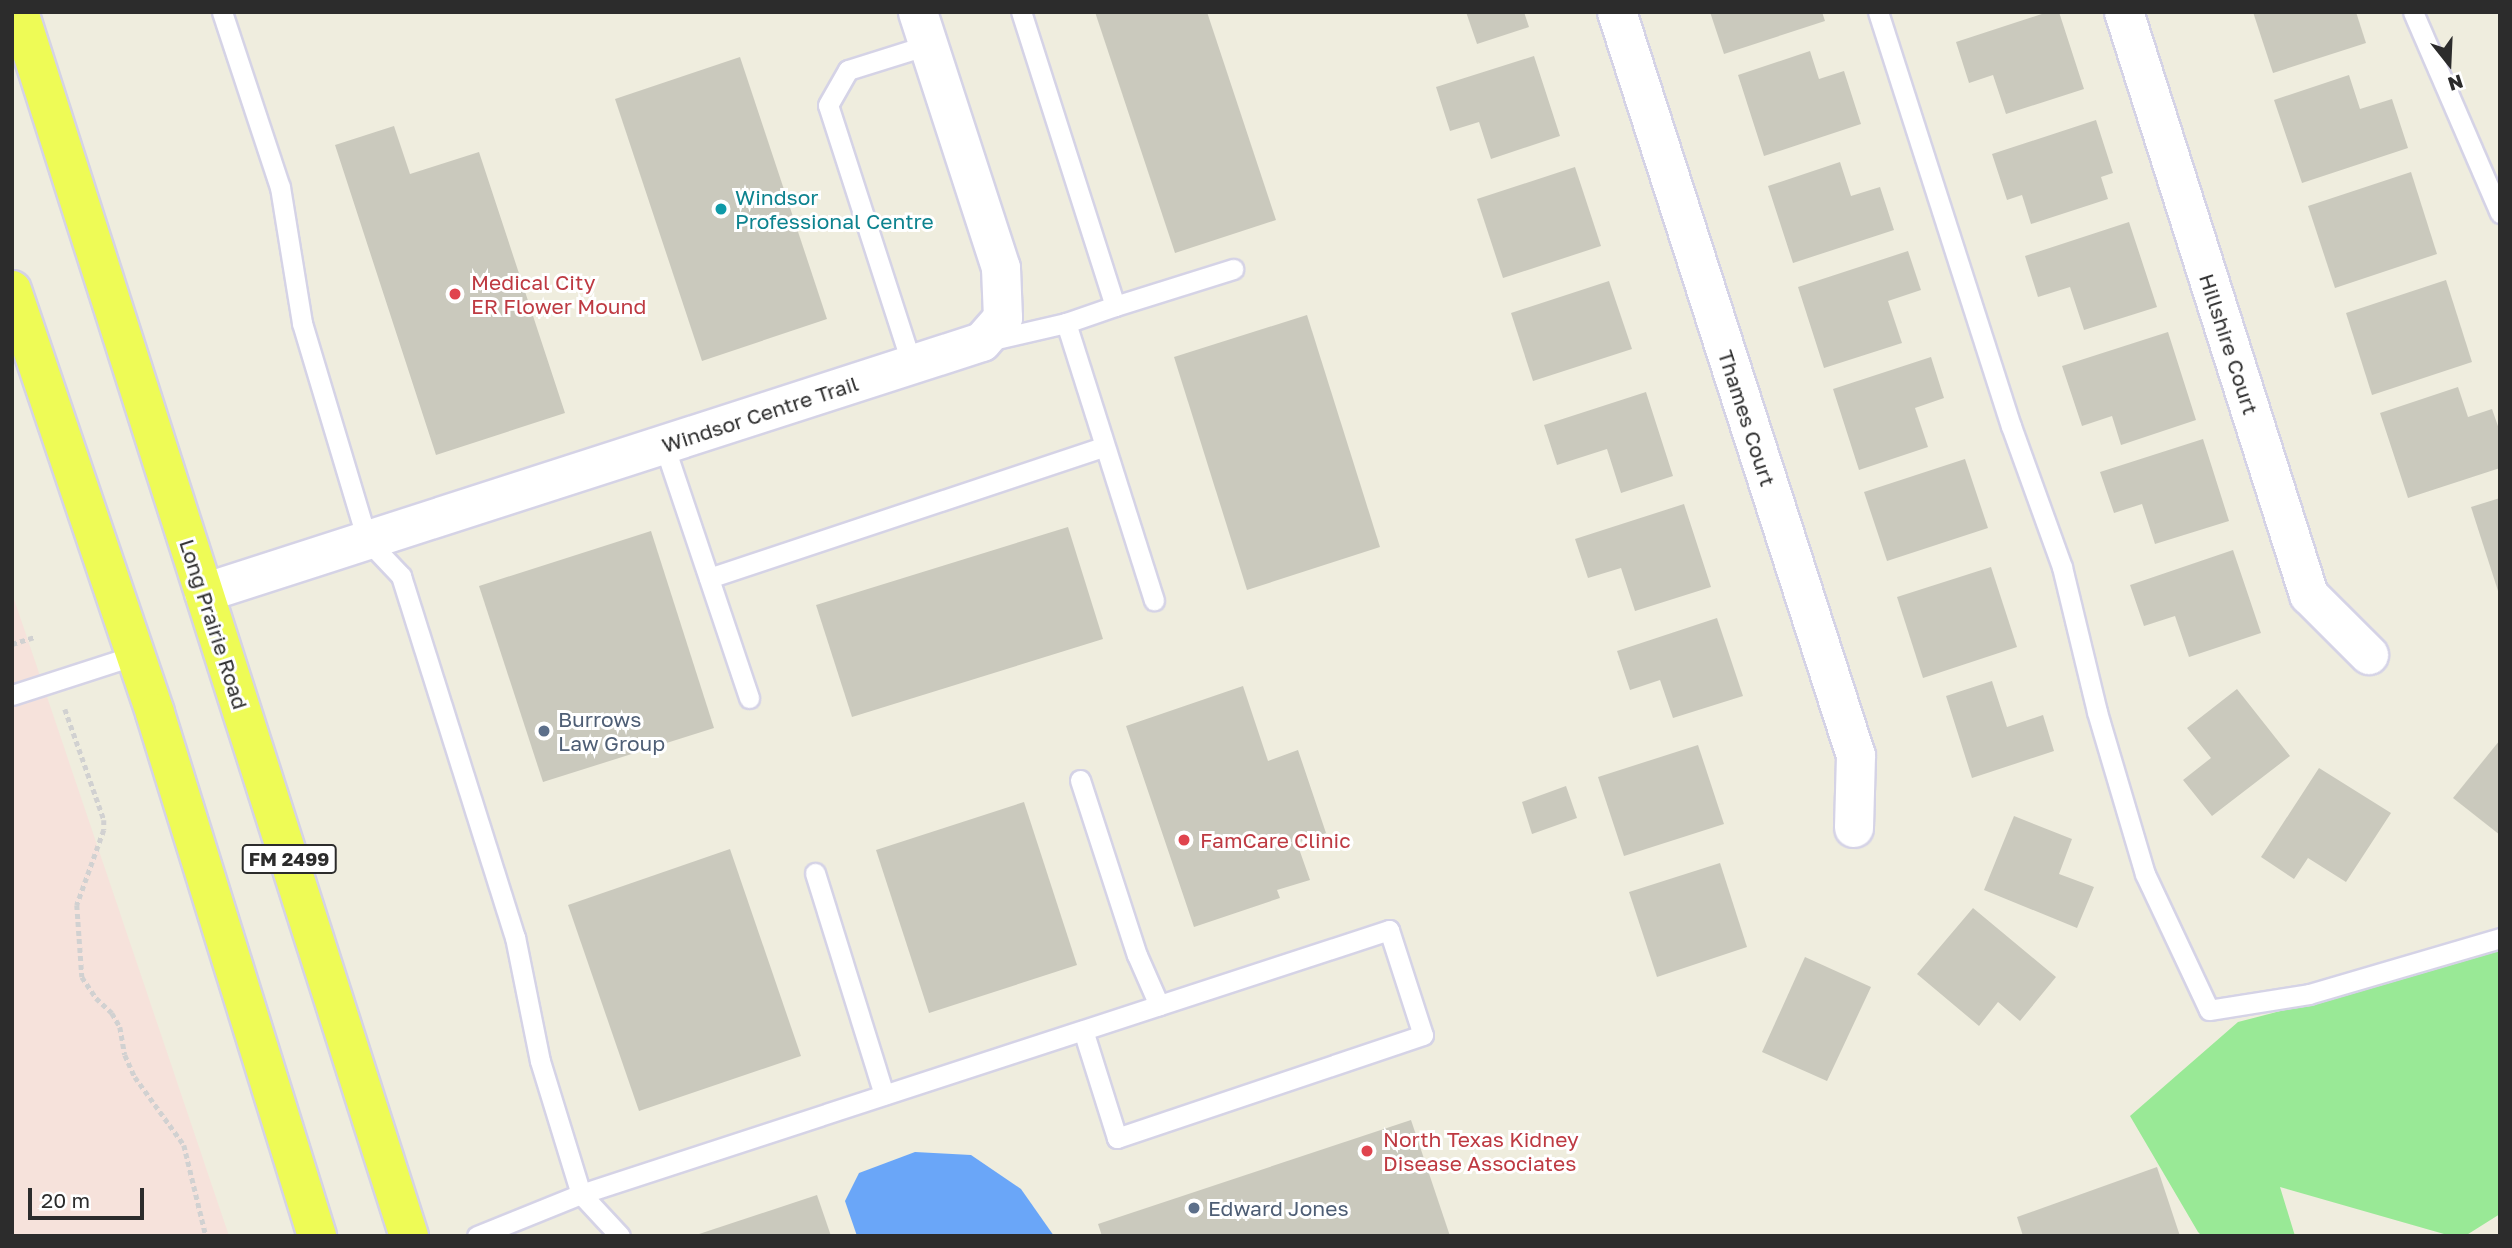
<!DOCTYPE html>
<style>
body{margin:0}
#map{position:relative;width:2512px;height:1248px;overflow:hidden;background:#efedde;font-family:"Golos Text",sans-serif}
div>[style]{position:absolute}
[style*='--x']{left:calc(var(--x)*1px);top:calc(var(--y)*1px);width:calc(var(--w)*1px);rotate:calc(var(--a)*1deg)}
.medical>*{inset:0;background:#f6e2db}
.green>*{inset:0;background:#99e996}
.water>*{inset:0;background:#6aa6f8}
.building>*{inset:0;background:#cac9bd}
.path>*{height:4.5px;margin-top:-2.25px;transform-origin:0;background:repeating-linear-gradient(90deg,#d1d1d1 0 5px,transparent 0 8.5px)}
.roads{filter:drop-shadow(2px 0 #d5d3e6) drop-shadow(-2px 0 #d5d3e6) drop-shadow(0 2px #d5d3e6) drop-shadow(0 -2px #d5d3e6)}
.service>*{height:19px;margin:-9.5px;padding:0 9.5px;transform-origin:9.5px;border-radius:9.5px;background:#fff}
.minor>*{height:38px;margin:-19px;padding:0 19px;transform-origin:19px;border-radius:19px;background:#fff}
.primary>*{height:38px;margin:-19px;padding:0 19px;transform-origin:19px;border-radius:19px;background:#eefb56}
.dots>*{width:19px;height:19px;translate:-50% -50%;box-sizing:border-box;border:4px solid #fff;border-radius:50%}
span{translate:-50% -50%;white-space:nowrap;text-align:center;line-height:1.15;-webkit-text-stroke:6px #fff;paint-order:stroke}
.shield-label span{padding:2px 5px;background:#fff;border:2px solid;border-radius:5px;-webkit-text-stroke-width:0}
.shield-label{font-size:19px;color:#2c2c2c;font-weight:700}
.culture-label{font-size:21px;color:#0d838f}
.left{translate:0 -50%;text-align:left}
.health-label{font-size:21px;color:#be3a42}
.street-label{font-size:21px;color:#2c2c2c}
.service-label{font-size:21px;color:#4e5e75}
.frame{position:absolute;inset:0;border:14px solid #2c2c2c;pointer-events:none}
.north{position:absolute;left:2414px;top:28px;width:70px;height:70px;-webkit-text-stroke:5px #fff;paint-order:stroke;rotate:162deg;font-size:19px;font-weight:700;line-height:28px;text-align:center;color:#2c2c2c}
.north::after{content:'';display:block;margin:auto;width:24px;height:32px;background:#2c2c2c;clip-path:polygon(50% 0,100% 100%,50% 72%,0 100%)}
.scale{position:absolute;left:28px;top:1188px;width:116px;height:32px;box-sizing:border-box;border:4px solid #2c2c2c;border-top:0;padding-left:9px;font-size:21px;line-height:24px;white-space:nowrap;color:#2c2c2c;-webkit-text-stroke:5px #fff;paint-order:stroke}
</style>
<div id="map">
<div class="medical">
<i style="clip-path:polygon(12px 593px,229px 1236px,12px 1236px)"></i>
</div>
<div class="green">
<i style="clip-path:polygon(2500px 947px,2500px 1214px,2465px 1236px,2451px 1236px,2280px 1187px,2295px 1236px,2202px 1236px,2198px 1232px,2130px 1116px,2238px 1022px,2335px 997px)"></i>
</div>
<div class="water">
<i style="clip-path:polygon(915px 1152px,971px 1155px,1021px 1189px,1054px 1236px,857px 1236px,845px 1201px,859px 1173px)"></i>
</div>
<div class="building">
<i style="clip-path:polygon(1095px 12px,1207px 12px,1276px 220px,1175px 253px)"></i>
<i style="clip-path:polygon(1466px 12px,1524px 12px,1529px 27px,1477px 44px)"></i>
<i style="clip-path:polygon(1710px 12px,1822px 12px,1825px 21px,1724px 54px)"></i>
<i style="clip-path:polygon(2048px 12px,2059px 12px,2084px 89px,2006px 114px,1993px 75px,1969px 83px,1956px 42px)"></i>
<i style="clip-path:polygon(2253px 12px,2356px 12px,2366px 43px,2273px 73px)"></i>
<i style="clip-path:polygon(1810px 51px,1819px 79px,1844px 71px,1861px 124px,1764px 156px,1738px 75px)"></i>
<i style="clip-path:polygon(1534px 56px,1560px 136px,1491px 159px,1479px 122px,1450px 131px,1436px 87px)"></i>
<i style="clip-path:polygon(740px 57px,827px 319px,702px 361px,615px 99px)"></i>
<i style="clip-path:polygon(2349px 75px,2360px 109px,2392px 99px,2408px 148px,2302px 183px,2274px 100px)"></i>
<i style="clip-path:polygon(2096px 120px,2113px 173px,2101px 177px,2108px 199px,2031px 224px,2022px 195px,2007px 200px,1992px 154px)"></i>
<i style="clip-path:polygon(394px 126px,410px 174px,479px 152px,565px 413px,436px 455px,335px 145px)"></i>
<i style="clip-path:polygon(1840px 162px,1851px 196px,1880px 187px,1894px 230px,1793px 263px,1768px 186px)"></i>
<i style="clip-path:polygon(1575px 167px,1601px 246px,1503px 278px,1477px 199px)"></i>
<i style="clip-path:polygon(2411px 172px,2437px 254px,2335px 288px,2308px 206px)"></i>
<i style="clip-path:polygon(2129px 222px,2157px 307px,2084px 330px,2070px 287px,2038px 297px,2025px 256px)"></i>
<i style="clip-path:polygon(1908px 251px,1921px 290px,1888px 301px,1902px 343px,1824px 368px,1798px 287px)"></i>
<i style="clip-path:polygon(2446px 280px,2472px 362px,2372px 395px,2346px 313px)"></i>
<i style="clip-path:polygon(1609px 281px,1632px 349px,1533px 381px,1511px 313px)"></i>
<i style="clip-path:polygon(1307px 315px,1380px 547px,1247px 590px,1174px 357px)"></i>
<i style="clip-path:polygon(2168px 332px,2196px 420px,2121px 445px,2112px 416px,2082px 426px,2062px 366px)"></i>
<i style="clip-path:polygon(1931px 357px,1944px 398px,1915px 408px,1928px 447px,1859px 470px,1833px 389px)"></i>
<i style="clip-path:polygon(2458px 387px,2468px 417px,2492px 409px,2500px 432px,2500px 468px,2408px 498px,2380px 413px)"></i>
<i style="clip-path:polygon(1646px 392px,1673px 476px,1621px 493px,1607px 449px,1557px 465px,1544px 425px)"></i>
<i style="clip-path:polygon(2203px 439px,2229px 521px,2155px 544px,2142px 504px,2114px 513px,2100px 472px)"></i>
<i style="clip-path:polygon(1965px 459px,1988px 528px,1887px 561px,1864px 492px)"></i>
<i style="clip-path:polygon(2500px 498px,2500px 594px,2499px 594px,2471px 507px)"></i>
<i style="clip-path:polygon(1684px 504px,1711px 587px,1635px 611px,1621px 568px,1588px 578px,1575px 539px)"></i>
<i style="clip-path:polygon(1068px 527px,1103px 639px,852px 717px,816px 605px)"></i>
<i style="clip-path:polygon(651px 531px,714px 728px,543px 782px,479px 586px)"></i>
<i style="clip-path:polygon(2233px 550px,2261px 633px,2189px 657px,2175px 616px,2144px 626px,2130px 585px)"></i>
<i style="clip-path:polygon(1991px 567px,2017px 647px,1923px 678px,1897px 597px)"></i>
<i style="clip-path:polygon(1717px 618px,1743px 696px,1673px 718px,1660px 680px,1630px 690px,1617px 651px)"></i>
<i style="clip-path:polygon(1992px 681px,2007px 727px,2043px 715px,2054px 751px,1972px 778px,1946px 696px)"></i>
<i style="clip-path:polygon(1243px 686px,1268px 761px,1298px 750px,1326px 833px,1297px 843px,1310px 880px,1277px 890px,1280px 898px,1194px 927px,1126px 726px)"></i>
<i style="clip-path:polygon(2237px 689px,2290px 756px,2212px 816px,2183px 780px,2211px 758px,2187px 728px)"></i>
<i style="clip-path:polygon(2500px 740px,2500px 835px,2453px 798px)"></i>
<i style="clip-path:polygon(1698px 745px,1724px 824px,1624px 856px,1598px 777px)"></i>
<i style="clip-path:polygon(2319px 768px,2391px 813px,2346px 882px,2308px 858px,2294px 879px,2261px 857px)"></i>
<i style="clip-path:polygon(1566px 786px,1577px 818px,1532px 834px,1522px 802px)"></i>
<i style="clip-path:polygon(1024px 802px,1077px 965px,929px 1013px,876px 850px)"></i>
<i style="clip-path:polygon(2014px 816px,2072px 839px,2059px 874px,2094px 887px,2077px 928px,1984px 890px)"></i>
<i style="clip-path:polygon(730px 849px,801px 1056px,639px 1111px,568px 905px)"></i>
<i style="clip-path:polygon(1720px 863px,1747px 947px,1657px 977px,1629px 892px)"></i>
<i style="clip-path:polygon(1973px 908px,2056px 977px,2020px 1021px,1998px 1002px,1979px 1026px,1917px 974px)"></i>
<i style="clip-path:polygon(1805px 957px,1871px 987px,1827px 1081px,1762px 1052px)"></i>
<i style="clip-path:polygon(1411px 1120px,1450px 1236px,1102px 1236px,1098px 1224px)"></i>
<i style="clip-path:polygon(2157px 1167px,2180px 1236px,2023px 1236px,2017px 1217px)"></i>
<i style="clip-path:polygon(817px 1195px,831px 1236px,696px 1236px,696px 1235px)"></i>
</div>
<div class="path">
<i style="--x:12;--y:644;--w:24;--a:-17"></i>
<i style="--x:65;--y:709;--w:118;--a:70.6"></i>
<i style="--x:104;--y:820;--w:10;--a:90"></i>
<i style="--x:104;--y:830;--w:80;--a:109.8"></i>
<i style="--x:77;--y:905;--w:72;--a:86"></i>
<i style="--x:82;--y:977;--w:25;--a:56"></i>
<i style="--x:96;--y:998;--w:22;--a:43"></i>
<i style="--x:112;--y:1013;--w:16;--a:60"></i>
<i style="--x:120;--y:1027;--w:28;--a:80"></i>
<i style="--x:125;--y:1055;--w:24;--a:66"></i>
<i style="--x:135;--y:1077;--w:84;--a:54.2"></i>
<i style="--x:184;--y:1145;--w:94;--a:76.4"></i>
</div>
<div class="roads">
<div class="service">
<i style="--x:222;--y:12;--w:184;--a:71.7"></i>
<i style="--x:280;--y:187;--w:138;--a:80.8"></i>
<i style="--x:302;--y:323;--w:227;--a:73.3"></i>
<i style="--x:367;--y:540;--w:50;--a:46.6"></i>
<i style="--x:401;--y:576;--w:379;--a:72.5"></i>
<i style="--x:515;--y:937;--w:126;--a:78.6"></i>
<i style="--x:540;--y:1061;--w:139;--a:72.9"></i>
<i style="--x:581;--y:1194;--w:57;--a:47.1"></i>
<i style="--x:1878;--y:12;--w:435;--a:72.2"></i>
<i style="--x:2011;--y:426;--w:150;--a:70.1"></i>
<i style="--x:2062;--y:567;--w:149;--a:76.4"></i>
<i style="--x:2097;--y:712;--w:169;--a:73.5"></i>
<i style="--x:2145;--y:874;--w:150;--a:64.8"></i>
<i style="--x:2209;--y:1010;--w:101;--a:-9.1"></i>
<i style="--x:2309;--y:994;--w:199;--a:-16.3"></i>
<i style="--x:2413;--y:12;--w:219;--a:66.6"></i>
<i style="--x:1115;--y:306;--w:124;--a:-17.4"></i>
<i style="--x:1066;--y:323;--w:291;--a:72.4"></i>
<i style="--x:988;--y:341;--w:80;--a:-13"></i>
<i style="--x:1066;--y:323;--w:52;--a:-19.1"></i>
<i style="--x:1115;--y:306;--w:309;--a:-107.7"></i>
<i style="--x:912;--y:365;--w:273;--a:-107.9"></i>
<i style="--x:828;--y:105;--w:40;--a:-60.3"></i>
<i style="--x:848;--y:70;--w:84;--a:-17.4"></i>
<i style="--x:664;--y:445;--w:267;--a:71.4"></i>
<i style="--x:709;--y:578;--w:415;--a:-18.4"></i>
<i style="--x:12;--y:695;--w:130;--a:-17.9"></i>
<i style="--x:1080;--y:780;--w:184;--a:72"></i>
<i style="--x:1137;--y:955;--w:55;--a:66.3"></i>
<i style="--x:815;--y:873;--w:232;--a:72.7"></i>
<i style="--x:477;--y:1236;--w:112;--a:-22"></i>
<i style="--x:581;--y:1194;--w:850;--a:-18.09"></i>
<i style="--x:1389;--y:930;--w:110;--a:72.1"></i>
<i style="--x:1423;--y:1035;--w:323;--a:161.4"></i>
<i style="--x:1117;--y:1138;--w:113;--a:-107.5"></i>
</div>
<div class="minor">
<i style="--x:1617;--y:12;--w:781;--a:72.19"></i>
<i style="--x:1856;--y:756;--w:72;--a:91.6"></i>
<i style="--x:2124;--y:12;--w:612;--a:72.39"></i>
<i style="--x:2309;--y:595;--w:85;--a:45"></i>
<i style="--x:204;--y:593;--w:817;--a:-17.88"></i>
<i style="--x:982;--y:342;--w:32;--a:-49"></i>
<i style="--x:1003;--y:318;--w:50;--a:-92.3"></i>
<i style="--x:1001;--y:268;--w:269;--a:-108"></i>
</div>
<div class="primary">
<i style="--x:19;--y:12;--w:1285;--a:72.33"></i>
<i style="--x:12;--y:290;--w:447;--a:71.3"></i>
<i style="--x:155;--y:713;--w:548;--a:72.79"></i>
</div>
</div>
<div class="dots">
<i style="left:721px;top:209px;background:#0f9aa8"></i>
<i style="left:455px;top:294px;background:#e0444e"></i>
<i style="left:544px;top:731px;background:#5c6f8a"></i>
<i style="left:1184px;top:840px;background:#e0444e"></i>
<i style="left:1367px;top:1151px;background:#e0444e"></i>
<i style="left:1194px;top:1208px;background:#5c6f8a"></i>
</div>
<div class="shield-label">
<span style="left:289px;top:859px">FM 2499</span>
</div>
<div class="culture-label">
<span class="left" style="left:735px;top:209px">Windsor<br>Professional Centre</span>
</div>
<div class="health-label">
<span class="left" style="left:471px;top:294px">Medical City<br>ER Flower Mound</span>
<span class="left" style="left:1200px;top:840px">FamCare Clinic</span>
<span class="left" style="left:1383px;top:1151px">North Texas Kidney<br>Disease Associates</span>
</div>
<div class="street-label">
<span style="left:2229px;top:344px;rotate:72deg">Hillshire Court</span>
<span style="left:760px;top:414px;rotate:-18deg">Windsor Centre Trail</span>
<span style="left:1747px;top:418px;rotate:72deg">Thames Court</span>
<span style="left:214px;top:624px;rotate:72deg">Long Prairie Road</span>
</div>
<div class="service-label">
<span class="left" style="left:558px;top:731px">Burrows<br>Law Group</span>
<span class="left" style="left:1208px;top:1208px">Edward Jones</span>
</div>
<div class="frame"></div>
<div class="north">N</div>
<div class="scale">20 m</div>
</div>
